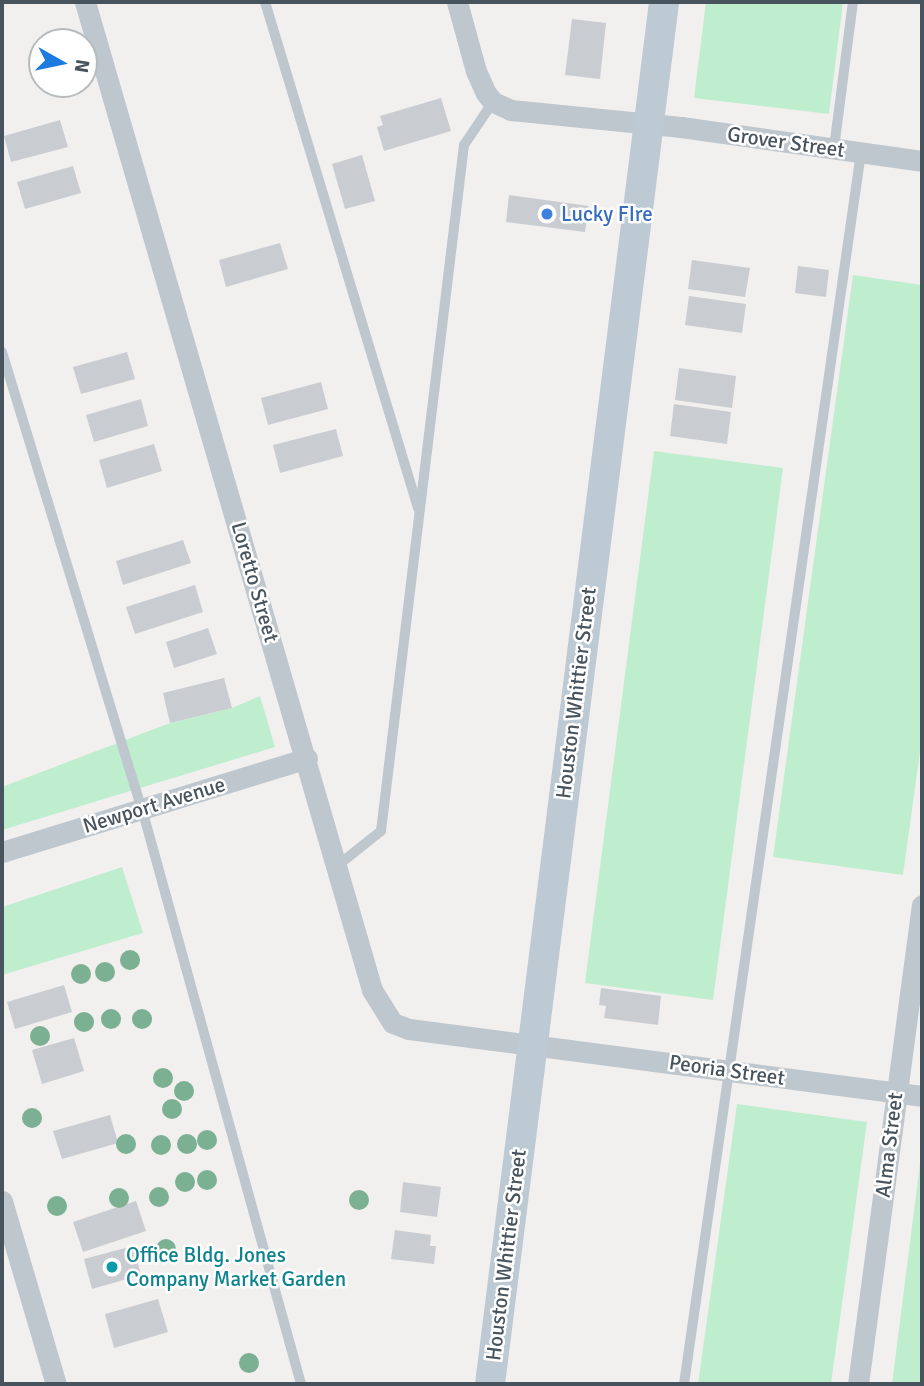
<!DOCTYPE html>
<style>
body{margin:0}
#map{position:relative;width:924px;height:1386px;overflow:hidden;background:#f2efef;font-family:Signika,sans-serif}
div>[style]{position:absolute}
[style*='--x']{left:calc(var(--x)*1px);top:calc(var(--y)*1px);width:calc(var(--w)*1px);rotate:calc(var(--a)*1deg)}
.green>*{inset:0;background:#bfeecf}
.building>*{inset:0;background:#c9cdd2}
.lane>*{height:10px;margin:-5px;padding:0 5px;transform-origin:5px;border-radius:5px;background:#bec7ce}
.street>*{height:21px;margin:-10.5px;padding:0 10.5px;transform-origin:10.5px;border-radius:10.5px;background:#bec7ce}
.secondary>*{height:30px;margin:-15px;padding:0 15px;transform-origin:15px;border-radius:15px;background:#bdc9d3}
.trees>*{width:20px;height:20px;margin:-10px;border-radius:50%;background:#7bb092}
.dots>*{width:19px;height:19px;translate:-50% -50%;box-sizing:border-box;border:4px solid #fff;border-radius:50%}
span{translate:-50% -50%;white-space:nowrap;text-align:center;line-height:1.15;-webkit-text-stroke:5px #fff;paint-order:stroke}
.street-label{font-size:21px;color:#48545d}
.shop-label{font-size:21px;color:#366cbe}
.left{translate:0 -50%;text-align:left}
.culture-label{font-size:21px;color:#0d838f}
.frame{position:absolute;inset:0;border:4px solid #48545d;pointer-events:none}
.north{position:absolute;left:28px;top:28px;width:70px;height:70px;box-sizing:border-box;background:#fff;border:2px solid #b6bbbe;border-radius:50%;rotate:99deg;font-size:19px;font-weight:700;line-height:28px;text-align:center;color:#48545d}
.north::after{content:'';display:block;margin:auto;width:24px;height:32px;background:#1d7adf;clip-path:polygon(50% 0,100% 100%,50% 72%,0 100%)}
</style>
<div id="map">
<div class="green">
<i style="clip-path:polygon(706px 2px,843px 2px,829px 114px,694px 98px)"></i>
<i style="clip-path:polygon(853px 275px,922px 285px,922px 737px,903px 875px,773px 857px)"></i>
<i style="clip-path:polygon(654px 451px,783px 468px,713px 1000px,585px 983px)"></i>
<i style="clip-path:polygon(260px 696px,275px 747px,2px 830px,2px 787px,170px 723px,232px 708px)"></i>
<i style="clip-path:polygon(122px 867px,143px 933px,2px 975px,2px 907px)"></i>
<i style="clip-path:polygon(737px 1104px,867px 1122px,831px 1384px,698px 1384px)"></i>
<i style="clip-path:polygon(922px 1148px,922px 1384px,892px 1384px)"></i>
</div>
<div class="building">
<i style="clip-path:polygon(572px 19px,606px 23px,600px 79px,565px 75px)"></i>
<i style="clip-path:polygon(441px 98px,451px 131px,384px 151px,377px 127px,383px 125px,380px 116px)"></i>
<i style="clip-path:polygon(60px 120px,68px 147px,11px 162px,4px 136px)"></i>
<i style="clip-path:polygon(362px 155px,375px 201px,345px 209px,332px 164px)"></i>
<i style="clip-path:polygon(73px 166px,81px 193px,25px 209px,17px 182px)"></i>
<i style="clip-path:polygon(509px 195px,589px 206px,585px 232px,506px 222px)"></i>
<i style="clip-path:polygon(280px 243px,288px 269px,226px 287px,219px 260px)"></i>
<i style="clip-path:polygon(692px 260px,750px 268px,745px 297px,688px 289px)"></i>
<i style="clip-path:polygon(798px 266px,829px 270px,826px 297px,795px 293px)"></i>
<i style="clip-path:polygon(689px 296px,746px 304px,742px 333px,685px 325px)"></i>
<i style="clip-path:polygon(127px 352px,135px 379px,81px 394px,73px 367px)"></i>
<i style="clip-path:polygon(679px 368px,736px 376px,732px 408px,675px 400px)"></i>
<i style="clip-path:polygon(321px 382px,328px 409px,268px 425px,261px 398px)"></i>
<i style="clip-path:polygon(141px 399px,148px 426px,94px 442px,86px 415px)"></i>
<i style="clip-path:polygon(674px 404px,731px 412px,727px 444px,670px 436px)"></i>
<i style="clip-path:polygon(336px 429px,343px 456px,280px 473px,273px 445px)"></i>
<i style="clip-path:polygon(154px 444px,162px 471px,107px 488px,99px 460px)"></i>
<i style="clip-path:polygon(183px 540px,191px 563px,123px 585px,116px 561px)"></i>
<i style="clip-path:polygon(195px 585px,203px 612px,135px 634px,126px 607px)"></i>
<i style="clip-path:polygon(208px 628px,217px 654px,174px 668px,166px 642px)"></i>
<i style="clip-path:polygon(224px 678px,232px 708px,170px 723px,163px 693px)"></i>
<i style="clip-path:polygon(64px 985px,72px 1012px,15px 1029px,7px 1002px)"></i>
<i style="clip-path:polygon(601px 988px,661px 996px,658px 1025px,604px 1018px,606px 1006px,599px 1005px)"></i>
<i style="clip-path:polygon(74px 1038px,84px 1071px,42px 1084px,32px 1050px)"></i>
<i style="clip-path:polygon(110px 1115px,118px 1143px,62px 1159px,53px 1131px)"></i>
<i style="clip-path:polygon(403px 1182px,441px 1187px,437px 1217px,400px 1212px)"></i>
<i style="clip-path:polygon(136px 1201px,146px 1231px,83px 1252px,73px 1222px)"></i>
<i style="clip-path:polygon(395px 1230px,431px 1235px,430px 1246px,436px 1246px,434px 1264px,391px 1259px)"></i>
<i style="clip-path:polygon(133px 1246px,141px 1275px,92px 1289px,84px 1259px)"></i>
<i style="clip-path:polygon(158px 1299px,168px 1332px,114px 1348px,105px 1314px)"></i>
</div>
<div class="lane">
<i style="--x:265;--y:2;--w:529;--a:73.18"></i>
<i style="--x:834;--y:148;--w:147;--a:-82.6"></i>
<i style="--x:2;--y:352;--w:478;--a:73"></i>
<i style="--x:142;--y:809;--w:597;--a:74.54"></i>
<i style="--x:337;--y:866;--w:56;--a:-38.5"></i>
<i style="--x:381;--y:831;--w:691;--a:-83.1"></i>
<i style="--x:464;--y:145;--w:52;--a:-56"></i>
<i style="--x:684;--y:1384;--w:1245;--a:-81.82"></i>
</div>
<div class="street">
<i style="--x:85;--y:2;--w:1029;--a:73.8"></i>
<i style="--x:372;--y:990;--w:39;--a:58"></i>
<i style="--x:393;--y:1023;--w:17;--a:21"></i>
<i style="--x:409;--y:1029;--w:517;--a:7.44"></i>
<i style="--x:457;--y:2;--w:72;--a:74.6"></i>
<i style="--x:476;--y:71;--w:24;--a:66"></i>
<i style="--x:486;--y:93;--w:11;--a:52"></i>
<i style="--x:493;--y:102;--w:20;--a:24"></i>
<i style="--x:511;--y:110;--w:171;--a:5.7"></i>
<i style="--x:681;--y:127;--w:243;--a:8"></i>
<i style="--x:2;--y:852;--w:319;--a:-17.1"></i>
<i style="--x:2;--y:1201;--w:191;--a:73.6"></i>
<i style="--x:858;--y:1384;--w:483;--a:-82.4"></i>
</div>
<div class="secondary">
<i style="--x:490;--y:1384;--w:1393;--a:-82.82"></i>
</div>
<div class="trees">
<i style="left:130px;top:960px"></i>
<i style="left:105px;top:972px"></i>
<i style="left:81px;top:974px"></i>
<i style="left:111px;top:1019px"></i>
<i style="left:142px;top:1019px"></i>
<i style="left:84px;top:1022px"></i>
<i style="left:40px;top:1036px"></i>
<i style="left:163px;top:1078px"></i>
<i style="left:184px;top:1091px"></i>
<i style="left:172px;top:1109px"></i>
<i style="left:32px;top:1118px"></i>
<i style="left:207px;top:1140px"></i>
<i style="left:126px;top:1144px"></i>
<i style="left:187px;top:1144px"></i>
<i style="left:161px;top:1145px"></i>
<i style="left:207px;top:1180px"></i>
<i style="left:185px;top:1182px"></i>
<i style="left:159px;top:1197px"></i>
<i style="left:119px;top:1198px"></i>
<i style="left:359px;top:1200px"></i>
<i style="left:57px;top:1206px"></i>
<i style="left:166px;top:1249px"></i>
<i style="left:249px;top:1363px"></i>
</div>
<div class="dots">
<i style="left:547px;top:214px;background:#3f7fe0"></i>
<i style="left:112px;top:1267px;background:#0f9aa8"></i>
</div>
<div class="street-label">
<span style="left:786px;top:142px;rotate:8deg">Grover Street</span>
<span style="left:255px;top:582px;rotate:74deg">Loretto Street</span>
<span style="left:576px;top:693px;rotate:-83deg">Houston Whittier Street</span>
<span style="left:154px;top:805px;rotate:-17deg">Newport Avenue</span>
<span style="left:727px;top:1070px;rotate:8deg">Peoria Street</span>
<span style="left:889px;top:1145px;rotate:-83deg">Alma Street</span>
<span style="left:506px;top:1255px;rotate:-83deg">Houston Whittier Street</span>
</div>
<div class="shop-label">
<span class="left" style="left:561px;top:214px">Lucky FIre</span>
</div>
<div class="culture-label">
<span class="left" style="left:126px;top:1267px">Office Bldg. Jones<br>Company Market Garden</span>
</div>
<div class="frame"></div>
<div class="north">N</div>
</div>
